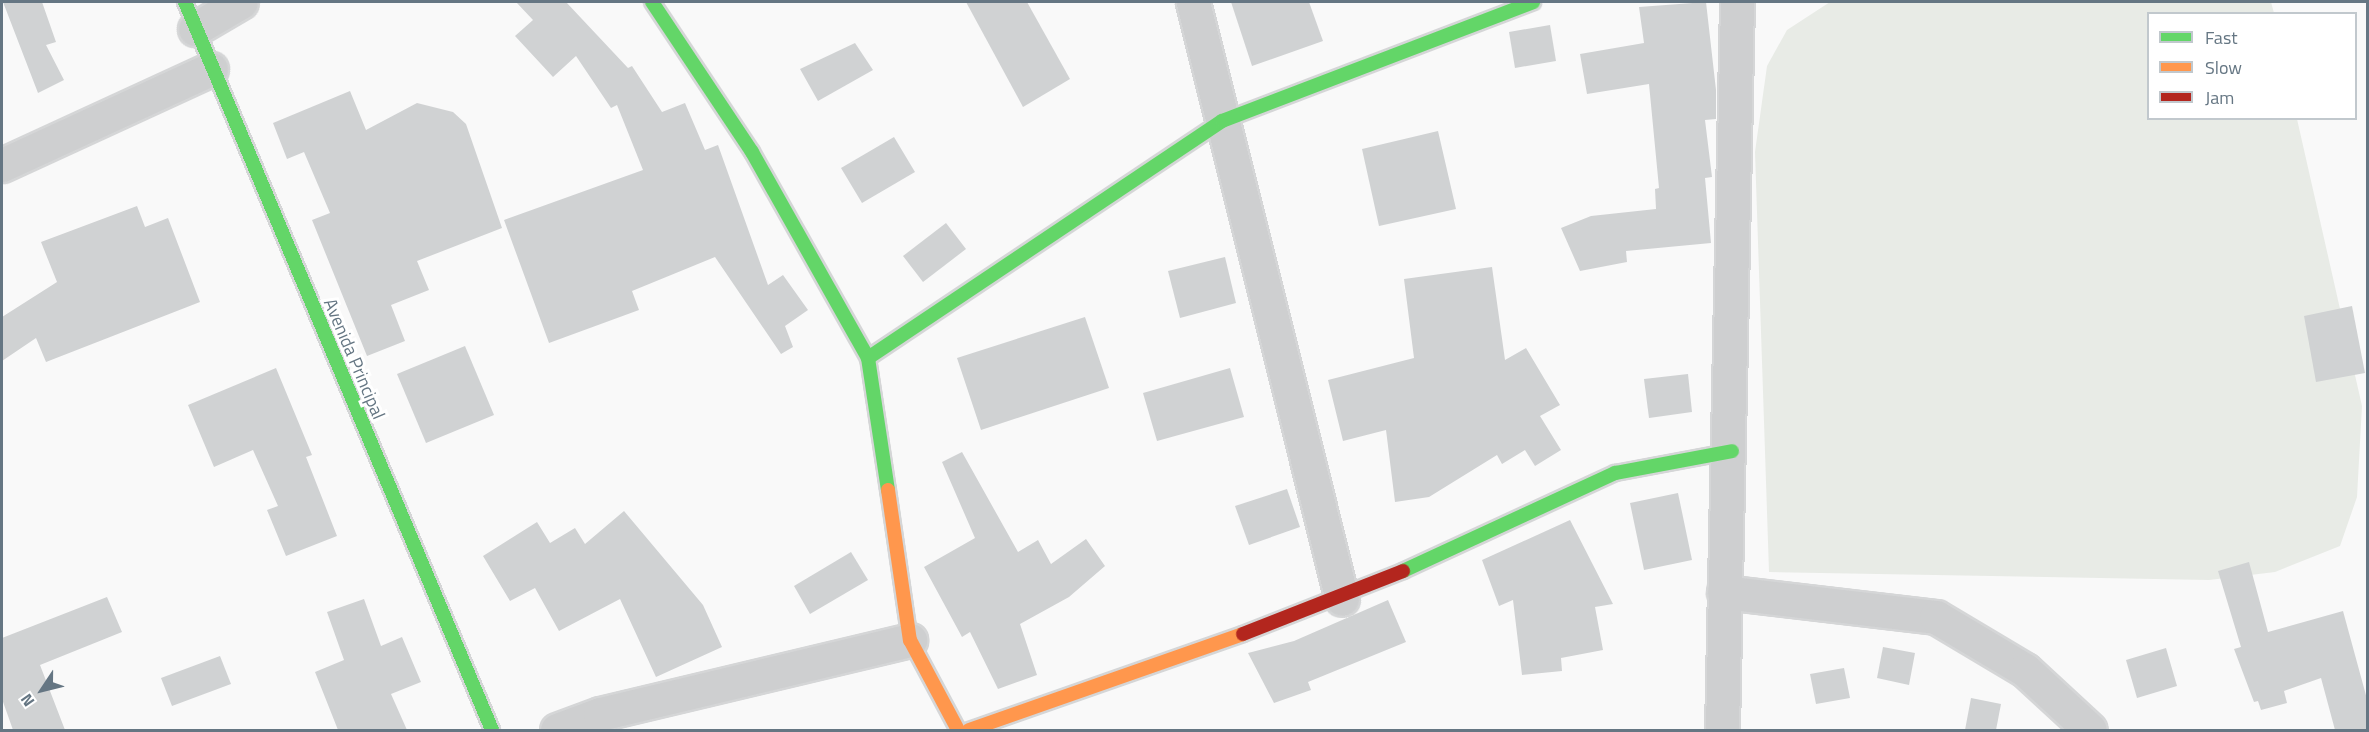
<!DOCTYPE html>
<style>
body{margin:0}
#map{position:relative;width:2369px;height:732px;overflow:hidden;background:#f9f9f9;font-family:"Titillium Web",sans-serif}
div>[style]{position:absolute}
[style*='--x']{left:calc(var(--x)*1px);top:calc(var(--y)*1px);width:calc(var(--w)*1px);rotate:calc(var(--a)*1deg)}
.green>*{inset:0;background:#e8ebe6}
.building>*{inset:0;background:#d0d2d3}
.roads{filter:drop-shadow(2px 0 #d5d6d7) drop-shadow(-2px 0 #d5d6d7) drop-shadow(0 2px #d5d6d7) drop-shadow(0 -2px #d5d6d7)}
.street>*{height:33px;margin:-16.5px;padding:0 16.5px;transform-origin:16.5px;border-radius:16.5px;background:#cecfd0}
.fast>*{height:14px;margin:-7px;padding:0 7px;transform-origin:7px;border-radius:7px;background:#63d668}
.slow>*{height:14px;margin:-7px;padding:0 7px;transform-origin:7px;border-radius:7px;background:#ff974d}
.jam>*{height:14px;margin:-7px;padding:0 7px;transform-origin:7px;border-radius:7px;background:#b3261e}
span{translate:-50% -50%;white-space:nowrap;text-align:center;line-height:1.15;-webkit-text-stroke:6px #fff;paint-order:stroke}
.street-label{font-size:18px;color:#657683}
.frame{position:absolute;inset:0;border:3px solid #657683;pointer-events:none}
.legend{position:absolute;left:2147px;top:12px;width:210px;height:108px;box-sizing:border-box;background:#fff;border:2px solid #c1c8cd;margin:0;padding:8px 10px;list-style:none;font-size:18px;color:#657683}
.legend li{display:flex;align-items:center;gap:12px;height:30px}
.legend b{width:30px;border:2px solid #c1c8cd}
.north{position:absolute;left:12px;top:660px;width:60px;height:60px;-webkit-text-stroke:4px #fff;paint-order:stroke;rotate:235deg;font-size:16px;font-weight:700;line-height:24px;text-align:center;color:#657683}
.north::after{content:'';display:block;margin:auto;width:21px;height:27px;background:#657683;clip-path:polygon(50% 0,100% 100%,50% 72%,0 100%)}
</style>
<div id="map">
<div class="green">
<i style="clip-path:polygon(1830px 2px,2271px 2px,2274px 13px,2148px 14px,2148px 118px,2297px 119px,2362px 406px,2357px 497px,2340px 546px,2275px 572px,2209px 580px,1769px 572px,1755px 152px,1767px 66px,1787px 30px)"></i>
</div>
<div class="building">
<i style="clip-path:polygon(3px 2px,42px 2px,56px 42px,46px 45px,64px 80px,38px 93px)"></i>
<i style="clip-path:polygon(516px 2px,566px 2px,628px 68px,632px 66px,662px 112px,685px 103px,705px 150px,718px 145px,768px 285px,783px 275px,808px 310px,785px 326px,793px 347px,781px 354px,715px 257px,632px 291px,639px 310px,549px 343px,504px 220px,643px 170px,617px 105px,611px 108px,576px 56px,553px 77px,515px 36px,533px 20px)"></i>
<i style="clip-path:polygon(966px 2px,1027px 2px,1070px 79px,1023px 107px)"></i>
<i style="clip-path:polygon(1231px 2px,1309px 2px,1323px 41px,1252px 66px)"></i>
<i style="clip-path:polygon(1706px 2px,1716px 90px,1716px 119px,1705px 120px,1712px 177px,1705px 178px,1711px 243px,1626px 251px,1627px 262px,1580px 271px,1561px 228px,1591px 216px,1656px 209px,1655px 189px,1659px 188px,1649px 84px,1587px 94px,1580px 54px,1644px 43px,1639px 7px)"></i>
<i style="clip-path:polygon(1550px 25px,1556px 61px,1515px 68px,1509px 32px)"></i>
<i style="clip-path:polygon(855px 43px,873px 70px,818px 101px,800px 69px)"></i>
<i style="clip-path:polygon(350px 91px,366px 130px,417px 103px,453px 112px,466px 124px,502px 228px,417px 261px,429px 290px,391px 305px,405px 341px,367px 356px,312px 220px,330px 213px,304px 152px,287px 159px,273px 123px)"></i>
<i style="clip-path:polygon(1438px 131px,1456px 209px,1379px 226px,1362px 149px)"></i>
<i style="clip-path:polygon(894px 137px,915px 172px,862px 203px,841px 168px)"></i>
<i style="clip-path:polygon(137px 206px,145px 227px,168px 218px,200px 302px,46px 362px,36px 338px,2px 361px,2px 317px,57px 282px,41px 242px)"></i>
<i style="clip-path:polygon(946px 223px,966px 249px,923px 282px,903px 256px)"></i>
<i style="clip-path:polygon(1225px 257px,1236px 303px,1180px 318px,1168px 271px)"></i>
<i style="clip-path:polygon(1492px 267px,1505px 360px,1526px 348px,1560px 405px,1540px 416px,1561px 450px,1535px 466px,1525px 450px,1502px 464px,1497px 455px,1429px 497px,1395px 502px,1386px 430px,1343px 441px,1328px 380px,1414px 358px,1404px 279px)"></i>
<i style="clip-path:polygon(2352px 306px,2365px 373px,2316px 382px,2304px 316px)"></i>
<i style="clip-path:polygon(1085px 317px,1109px 388px,981px 430px,957px 358px)"></i>
<i style="clip-path:polygon(465px 346px,494px 415px,426px 443px,397px 374px)"></i>
<i style="clip-path:polygon(276px 368px,312px 455px,306px 457px,337px 536px,286px 556px,267px 510px,278px 506px,253px 450px,214px 467px,188px 405px)"></i>
<i style="clip-path:polygon(1230px 368px,1244px 417px,1157px 441px,1143px 393px)"></i>
<i style="clip-path:polygon(1688px 374px,1692px 412px,1649px 418px,1644px 379px)"></i>
<i style="clip-path:polygon(962px 452px,1018px 552px,1038px 540px,1051px 564px,1086px 539px,1105px 566px,1069px 597px,1020px 624px,1037px 675px,998px 689px,970px 632px,962px 637px,924px 567px,975px 538px,942px 462px)"></i>
<i style="clip-path:polygon(1287px 489px,1300px 527px,1249px 545px,1235px 506px)"></i>
<i style="clip-path:polygon(1678px 493px,1692px 560px,1644px 570px,1630px 503px)"></i>
<i style="clip-path:polygon(624px 511px,703px 605px,722px 647px,656px 677px,620px 599px,559px 631px,535px 588px,510px 601px,483px 556px,537px 522px,550px 543px,575px 528px,585px 544px)"></i>
<i style="clip-path:polygon(1570px 520px,1613px 604px,1595px 607px,1603px 650px,1561px 658px,1562px 671px,1522px 675px,1513px 600px,1499px 606px,1482px 560px)"></i>
<i style="clip-path:polygon(851px 552px,868px 580px,810px 614px,794px 586px)"></i>
<i style="clip-path:polygon(2249px 562px,2268px 632px,2343px 611px,2367px 699px,2367px 730px,2335px 730px,2321px 678px,2284px 691px,2287px 703px,2261px 710px,2258px 701px,2254px 702px,2234px 649px,2241px 647px,2218px 571px)"></i>
<i style="clip-path:polygon(107px 597px,122px 632px,40px 665px,65px 730px,13px 730px,2px 699px,2px 638px)"></i>
<i style="clip-path:polygon(364px 599px,381px 646px,402px 637px,421px 682px,391px 694px,407px 730px,338px 730px,315px 672px,344px 660px,327px 612px)"></i>
<i style="clip-path:polygon(1388px 600px,1406px 642px,1308px 682px,1311px 690px,1274px 703px,1248px 653px,1294px 641px)"></i>
<i style="clip-path:polygon(1883px 647px,1915px 653px,1909px 685px,1877px 678px)"></i>
<i style="clip-path:polygon(2166px 648px,2177px 686px,2137px 698px,2126px 660px)"></i>
<i style="clip-path:polygon(220px 656px,231px 684px,172px 706px,161px 678px)"></i>
<i style="clip-path:polygon(1844px 668px,1850px 698px,1816px 704px,1810px 674px)"></i>
<i style="clip-path:polygon(1971px 698px,2001px 704px,1996px 730px,1965px 730px)"></i>
</div>
<div class="roads">
<div class="street">
<i style="--x:1193;--y:2;--w:615;--a:75.99"></i>
<i style="--x:195;--y:29;--w:53;--a:-30.4"></i>
<i style="--x:2;--y:165;--w:230;--a:-24.7"></i>
<i style="--x:1724;--y:592;--w:213;--a:6.7"></i>
<i style="--x:1936;--y:617;--w:104;--a:30.8"></i>
<i style="--x:2025;--y:670;--w:88;--a:42.7"></i>
<i style="--x:557;--y:730;--w:46;--a:-20.4"></i>
<i style="--x:600;--y:714;--w:319;--a:-13.4"></i>
<i style="--x:1722;--y:730;--w:728;--a:-88.82"></i>
</div>
<div class="fast">
<i style="--x:185;--y:2;--w:790;--a:67.13"></i>
<i style="--x:652;--y:2;--w:180;--a:56.3"></i>
<i style="--x:752;--y:152;--w:236;--a:60.6"></i>
<i style="--x:868;--y:358;--w:134;--a:81.4"></i>
<i style="--x:868;--y:358;--w:426;--a:-33.8"></i>
<i style="--x:1222;--y:121;--w:333;--a:-20.9"></i>
<i style="--x:1403;--y:571;--w:234;--a:-24.8"></i>
<i style="--x:1615;--y:473;--w:119;--a:-10.6"></i>
</div>
<div class="slow">
<i style="--x:888;--y:490;--w:152;--a:81.7"></i>
<i style="--x:910;--y:640;--w:102;--a:61.9"></i>
<i style="--x:969;--y:730;--w:290;--a:-19.3"></i>
</div>
<div class="jam">
<i style="--x:1243;--y:634;--w:172;--a:-21.5"></i>
</div>
</div>
<div class="street-label">
<span style="left:354px;top:359px;rotate:67deg">Avenida Principal</span>
</div>
<div class="frame"></div>
<ul class="legend">
<li><b style="height:8px;background:#63d668"></b>Fast</li>
<li><b style="height:8px;background:#ff974d"></b>Slow</li>
<li><b style="height:8px;background:#b3261e"></b>Jam</li>
</ul>
<div class="north">N</div>
</div>
